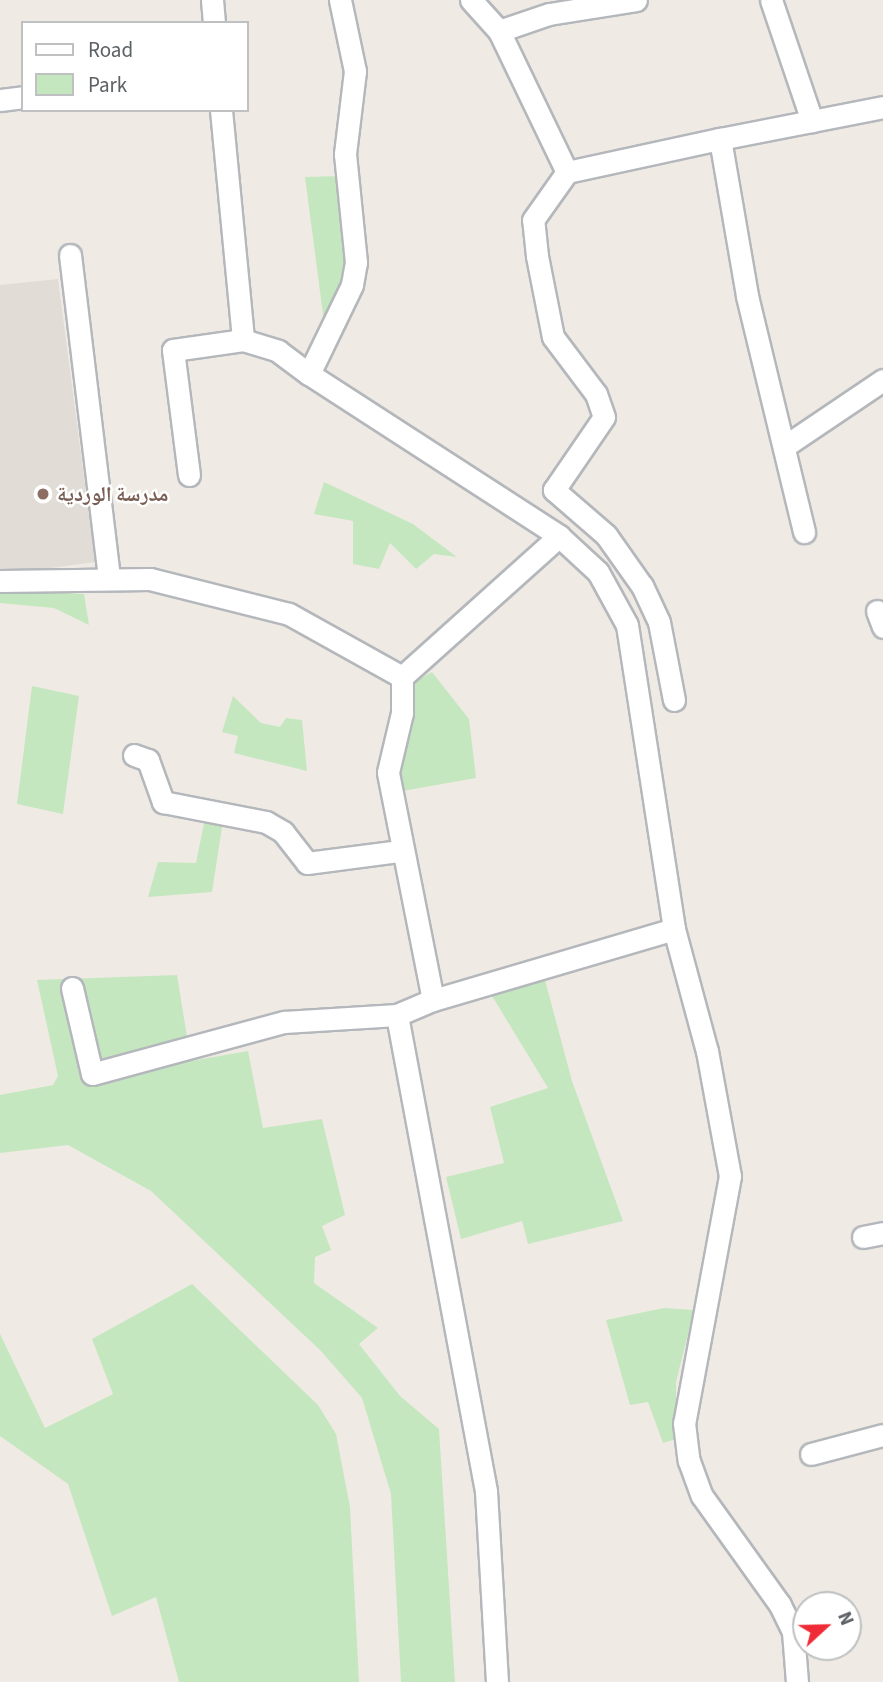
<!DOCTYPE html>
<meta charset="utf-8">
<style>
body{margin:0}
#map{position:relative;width:883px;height:1682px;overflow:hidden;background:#efebe4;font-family:"Source Sans 3","Noto Naskh Arabic",sans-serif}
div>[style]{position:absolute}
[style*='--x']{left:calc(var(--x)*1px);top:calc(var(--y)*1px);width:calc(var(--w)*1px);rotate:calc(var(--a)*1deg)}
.education>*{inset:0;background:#e1dcd5}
.green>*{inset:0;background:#c5e7bf}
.roads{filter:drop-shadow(2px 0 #b4b7bb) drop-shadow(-2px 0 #b4b7bb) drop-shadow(0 2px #b4b7bb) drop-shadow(0 -2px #b4b7bb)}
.minor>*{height:21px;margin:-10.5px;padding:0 10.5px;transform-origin:10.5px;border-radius:10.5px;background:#fff}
.dots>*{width:19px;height:19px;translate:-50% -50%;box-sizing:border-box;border:4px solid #fff;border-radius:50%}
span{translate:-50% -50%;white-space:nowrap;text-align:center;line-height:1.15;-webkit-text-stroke:5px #fff;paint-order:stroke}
.education-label{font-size:21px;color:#785e54;font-weight:700}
.left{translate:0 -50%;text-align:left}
.legend{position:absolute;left:21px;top:21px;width:228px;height:91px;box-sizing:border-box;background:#fff;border:2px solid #bec0c1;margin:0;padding:9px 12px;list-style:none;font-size:21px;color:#5c6165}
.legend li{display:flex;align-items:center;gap:14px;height:35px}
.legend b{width:35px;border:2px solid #bec0c1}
.north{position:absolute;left:792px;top:1591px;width:70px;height:70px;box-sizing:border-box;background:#fff;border:2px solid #bec0c1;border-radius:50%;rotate:68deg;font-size:19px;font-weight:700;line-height:28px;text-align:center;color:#5c6165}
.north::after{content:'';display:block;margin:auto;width:24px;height:32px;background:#ee2b36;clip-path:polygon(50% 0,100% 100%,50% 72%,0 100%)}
</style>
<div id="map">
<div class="education">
<i style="clip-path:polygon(58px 279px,95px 562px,0 575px,0 285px)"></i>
</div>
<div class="green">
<i style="clip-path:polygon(340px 176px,345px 277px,324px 322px,305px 177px)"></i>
<i style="clip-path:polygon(324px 482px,413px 524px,457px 557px,434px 554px,416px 569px,390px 543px,379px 569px,353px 564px,353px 521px,314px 514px)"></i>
<i style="clip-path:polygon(0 589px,84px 594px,89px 625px,54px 608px,0 603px)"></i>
<i style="clip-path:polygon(432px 672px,469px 719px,476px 778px,397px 792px,413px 683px)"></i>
<i style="clip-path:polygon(32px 686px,79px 696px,63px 814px,17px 804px)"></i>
<i style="clip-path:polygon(233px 696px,261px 723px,280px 727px,286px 718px,302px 720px,307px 771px,234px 753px,238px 736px,222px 732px)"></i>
<i style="clip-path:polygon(205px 818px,223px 821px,212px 892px,148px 897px,158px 862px,196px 863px)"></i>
<i style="clip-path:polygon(177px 975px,191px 1061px,248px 1051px,263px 1128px,322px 1119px,345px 1215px,322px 1226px,331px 1250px,315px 1257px,314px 1283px,378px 1328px,359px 1344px,400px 1396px,439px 1429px,455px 1682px,401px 1682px,391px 1494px,362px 1398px,321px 1351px,151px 1191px,68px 1145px,0 1153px,0 1095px,53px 1085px,58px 1076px,37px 980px)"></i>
<i style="clip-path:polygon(545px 980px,572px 1081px,623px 1221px,528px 1244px,522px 1221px,461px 1239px,446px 1177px,504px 1163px,490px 1107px,548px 1088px,492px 996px)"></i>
<i style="clip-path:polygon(192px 1284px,318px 1405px,336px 1434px,350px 1507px,359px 1682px,179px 1682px,156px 1597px,112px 1616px,68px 1484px,0 1436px,0 1334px,45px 1428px,113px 1394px,92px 1339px)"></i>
<i style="clip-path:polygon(664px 1308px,694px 1310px,676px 1382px,676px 1439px,663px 1443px,648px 1402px,630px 1405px,606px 1320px)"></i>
</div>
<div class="roads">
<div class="minor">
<i style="--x:212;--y:0;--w:23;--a:85"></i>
<i style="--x:340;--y:0;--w:73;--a:78.1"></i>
<i style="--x:355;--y:71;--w:84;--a:96.9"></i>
<i style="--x:345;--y:154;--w:109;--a:84.2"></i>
<i style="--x:356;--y:262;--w:23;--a:100"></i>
<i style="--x:352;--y:285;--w:99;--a:115.8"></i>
<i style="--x:309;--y:374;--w:298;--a:32.9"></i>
<i style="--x:559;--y:536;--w:53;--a:42.7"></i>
<i style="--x:598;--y:572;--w:60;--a:61.3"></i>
<i style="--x:627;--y:625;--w:308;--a:81.2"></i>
<i style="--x:674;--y:929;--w:126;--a:74.9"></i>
<i style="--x:707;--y:1051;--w:127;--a:79.6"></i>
<i style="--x:730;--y:1176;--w:251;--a:100.5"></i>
<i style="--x:684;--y:1423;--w:38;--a:83"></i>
<i style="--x:689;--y:1461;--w:37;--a:70"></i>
<i style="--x:702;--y:1496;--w:134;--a:54.4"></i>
<i style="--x:780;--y:1605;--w:30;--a:64"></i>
<i style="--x:793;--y:1632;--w:50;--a:85.4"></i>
<i style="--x:471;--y:0;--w:42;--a:47.9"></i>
<i style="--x:499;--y:31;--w:157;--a:64.3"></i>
<i style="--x:771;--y:0;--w:128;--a:71.3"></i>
<i style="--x:499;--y:31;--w:53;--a:-18.8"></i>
<i style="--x:549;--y:14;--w:88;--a:-9.1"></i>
<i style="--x:0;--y:100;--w:23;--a:-7"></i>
<i style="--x:221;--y:110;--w:231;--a:84.5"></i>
<i style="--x:243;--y:340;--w:37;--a:17"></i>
<i style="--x:278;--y:351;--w:39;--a:37"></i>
<i style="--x:720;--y:139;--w:166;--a:-11.1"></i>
<i style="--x:70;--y:255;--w:325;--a:83.1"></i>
<i style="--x:785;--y:446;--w:118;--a:-34"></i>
<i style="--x:189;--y:475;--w:126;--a:-97.3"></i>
<i style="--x:173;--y:350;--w:71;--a:-8.1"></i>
<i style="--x:0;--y:581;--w:150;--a:-0.8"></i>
<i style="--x:150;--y:579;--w:143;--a:14.1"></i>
<i style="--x:289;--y:614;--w:129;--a:29.1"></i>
<i style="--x:877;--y:611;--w:17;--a:69"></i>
<i style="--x:674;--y:700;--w:79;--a:-100.9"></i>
<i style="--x:659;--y:622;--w:40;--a:-115"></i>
<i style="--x:642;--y:586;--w:62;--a:-125.2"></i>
<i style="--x:606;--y:535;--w:69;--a:-139.1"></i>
<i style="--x:554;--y:490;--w:88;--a:-55.6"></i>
<i style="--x:604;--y:417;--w:24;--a:-109"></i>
<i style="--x:596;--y:394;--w:71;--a:-127"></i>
<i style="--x:553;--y:337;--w:83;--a:-101.2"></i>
<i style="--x:537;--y:256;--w:36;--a:-96"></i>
<i style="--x:533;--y:220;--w:59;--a:-54.7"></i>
<i style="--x:567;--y:172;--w:157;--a:-12.2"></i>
<i style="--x:720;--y:139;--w:159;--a:80.2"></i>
<i style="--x:747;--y:296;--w:243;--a:76.4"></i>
<i style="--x:134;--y:755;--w:15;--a:20"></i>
<i style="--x:148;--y:760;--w:45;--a:70.3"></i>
<i style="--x:163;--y:802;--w:105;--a:11"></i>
<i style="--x:266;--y:822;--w:20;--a:30"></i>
<i style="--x:283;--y:832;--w:39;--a:52"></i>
<i style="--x:307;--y:863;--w:94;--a:-7.4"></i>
<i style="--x:72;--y:988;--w:88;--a:76.9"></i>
<i style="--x:92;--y:1074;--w:199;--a:-15.2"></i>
<i style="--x:284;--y:1022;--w:113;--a:-3.5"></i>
<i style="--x:433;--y:1000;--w:251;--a:-16.4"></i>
<i style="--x:863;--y:1237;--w:20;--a:-11"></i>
<i style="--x:811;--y:1454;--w:74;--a:-14.8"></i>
<i style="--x:497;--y:1682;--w:191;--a:-93.3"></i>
<i style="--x:486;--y:1491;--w:484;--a:-100.6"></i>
<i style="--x:397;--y:1015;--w:39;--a:-23"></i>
<i style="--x:433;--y:1000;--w:232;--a:-101.2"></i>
<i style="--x:388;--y:772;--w:61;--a:-76.7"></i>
<i style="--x:402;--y:713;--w:36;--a:-90"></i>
<i style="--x:402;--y:677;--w:211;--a:-41.9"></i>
</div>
</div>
<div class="dots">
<i style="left:43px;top:494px;background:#8d6e63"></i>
</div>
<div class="education-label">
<span class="left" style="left:57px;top:494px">مدرسة الوردية</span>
</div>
<ul class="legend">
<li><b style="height:9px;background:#fff"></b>Road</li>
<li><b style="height:19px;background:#c5e7bf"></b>Park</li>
</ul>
<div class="north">N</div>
</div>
